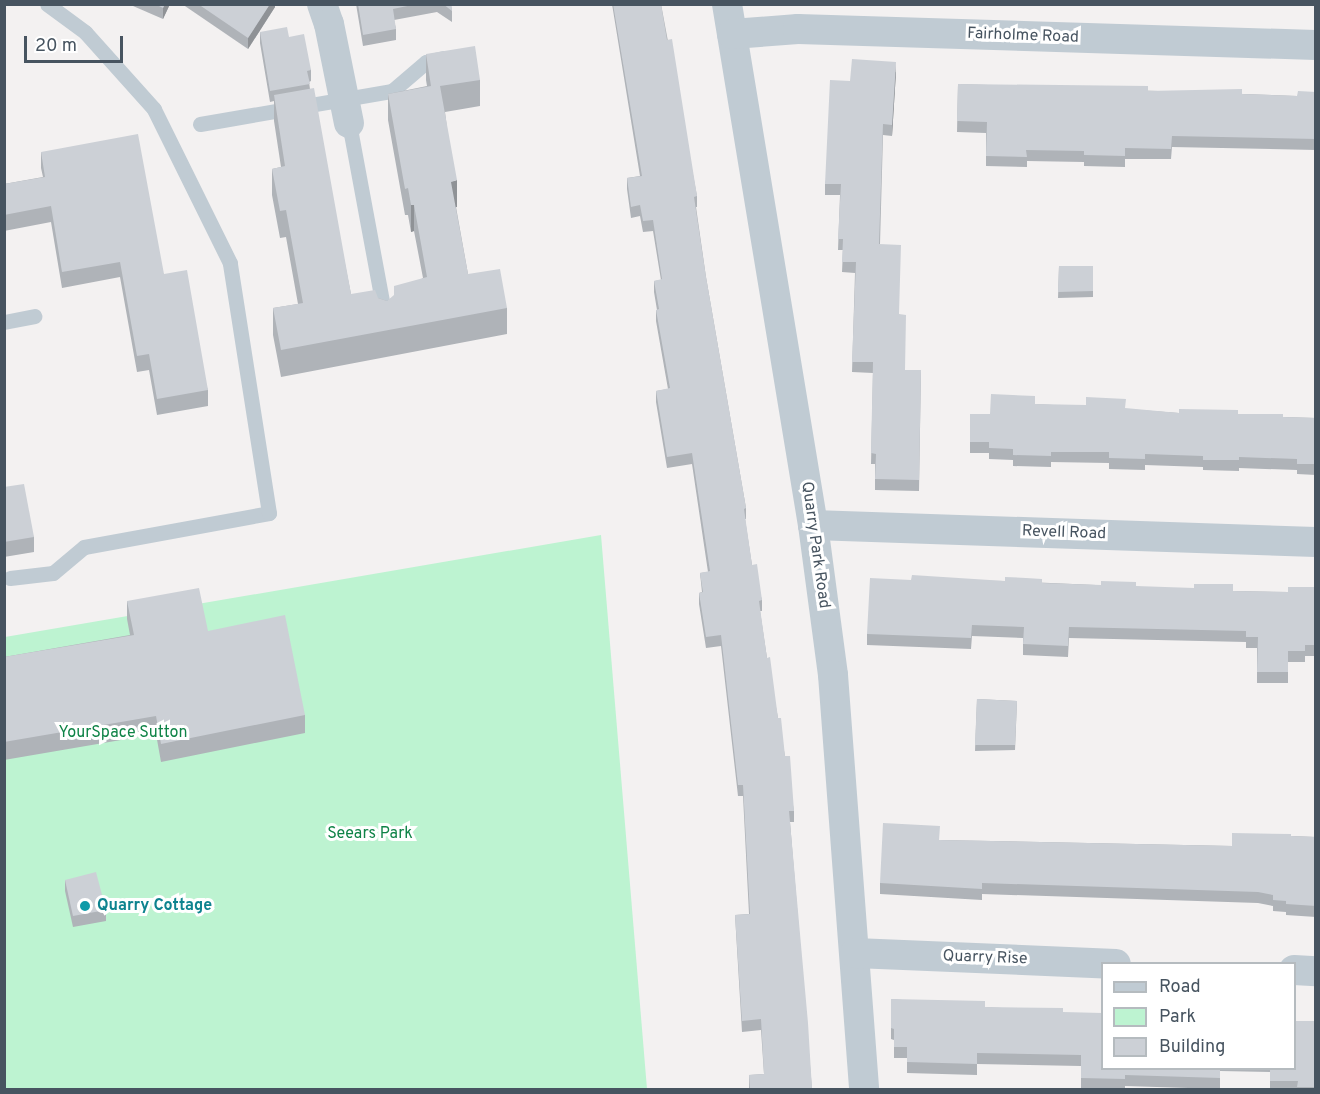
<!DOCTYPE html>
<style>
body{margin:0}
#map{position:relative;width:1320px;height:1094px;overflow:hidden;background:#f3f1f1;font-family:Overpass,sans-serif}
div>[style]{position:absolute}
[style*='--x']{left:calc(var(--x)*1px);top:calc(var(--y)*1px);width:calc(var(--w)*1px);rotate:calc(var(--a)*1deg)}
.green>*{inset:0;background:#bdf3d1}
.service>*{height:15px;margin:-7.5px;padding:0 7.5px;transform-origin:7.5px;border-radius:7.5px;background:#c0cbd3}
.minor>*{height:30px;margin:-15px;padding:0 15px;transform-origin:15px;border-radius:15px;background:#c0cbd3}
.wall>*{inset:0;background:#afb3b8}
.shaded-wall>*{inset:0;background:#8f9296}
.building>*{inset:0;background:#ccd0d6}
.dots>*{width:16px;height:16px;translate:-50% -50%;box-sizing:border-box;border:3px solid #fff;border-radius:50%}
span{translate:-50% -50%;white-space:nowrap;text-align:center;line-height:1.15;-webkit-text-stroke:6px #fff;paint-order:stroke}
.street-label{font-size:16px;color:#475460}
.park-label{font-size:16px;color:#0f8347}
.culture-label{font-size:16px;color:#0d838f;font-weight:700}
.left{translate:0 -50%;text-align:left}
.frame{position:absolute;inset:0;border:6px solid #475460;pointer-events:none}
.legend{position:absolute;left:1101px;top:962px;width:195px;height:108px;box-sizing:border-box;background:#fff;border:2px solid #b5bbbf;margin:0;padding:8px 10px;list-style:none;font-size:18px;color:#475460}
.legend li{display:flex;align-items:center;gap:12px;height:30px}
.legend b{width:30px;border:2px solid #b5bbbf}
.scale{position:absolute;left:24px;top:36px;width:99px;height:27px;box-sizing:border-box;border:3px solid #475460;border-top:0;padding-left:8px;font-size:18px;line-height:21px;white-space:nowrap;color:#475460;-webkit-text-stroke:4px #fff;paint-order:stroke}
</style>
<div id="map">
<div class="green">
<i style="clip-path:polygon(601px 535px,647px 1089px,5px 1090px,5px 637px)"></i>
</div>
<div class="service">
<i style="--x:349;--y:123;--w:198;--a:79.5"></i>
<i style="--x:200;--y:124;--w:195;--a:-9.8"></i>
<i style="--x:392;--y:91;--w:45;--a:-40.5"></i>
<i style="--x:426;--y:62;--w:18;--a:-13"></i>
<i style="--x:4;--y:322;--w:31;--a:-11"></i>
<i style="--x:10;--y:578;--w:43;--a:-6.6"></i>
<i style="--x:53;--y:573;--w:40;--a:-40"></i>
<i style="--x:84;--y:547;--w:188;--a:-10.4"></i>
<i style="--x:269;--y:513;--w:253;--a:-98.9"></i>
<i style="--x:230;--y:263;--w:172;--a:-116.3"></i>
<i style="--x:154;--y:109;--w:103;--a:-131.9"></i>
<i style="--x:85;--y:32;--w:47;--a:-143.6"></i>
</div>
<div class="minor">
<i style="--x:322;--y:4;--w:21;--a:71"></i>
<i style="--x:329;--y:24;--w:101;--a:78.6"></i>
<i style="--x:727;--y:4;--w:528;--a:80.63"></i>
<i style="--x:813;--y:525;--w:151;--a:82.4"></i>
<i style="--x:833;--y:675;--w:416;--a:85.7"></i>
<i style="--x:732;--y:34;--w:66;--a:-4.3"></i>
<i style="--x:798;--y:29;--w:518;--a:1.77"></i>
<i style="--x:813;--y:525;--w:503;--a:1.94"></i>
<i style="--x:855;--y:953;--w:261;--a:2.4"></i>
<i style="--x:1294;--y:970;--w:22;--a:3"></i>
</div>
<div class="wall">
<i style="clip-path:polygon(133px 4px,170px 4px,163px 19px,133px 6px)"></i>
<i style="clip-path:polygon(182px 4px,275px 4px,275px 7px,248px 49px)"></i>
<i style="clip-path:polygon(356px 4px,451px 4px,452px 11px,452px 22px,437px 12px,394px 20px,396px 29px,396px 40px,363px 46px)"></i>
<i style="clip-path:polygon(612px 4px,661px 4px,697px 196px,697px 207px,696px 207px,706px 277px,746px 508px,746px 519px,745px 519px,752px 565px,762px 600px,762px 611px,760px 611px,767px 658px,785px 756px,794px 811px,794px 822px,790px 822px,812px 1089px,749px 1089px,749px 1075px,764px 1074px,761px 1030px,742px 1032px,735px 915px,749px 914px,743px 796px,738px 796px,721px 646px,706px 648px,699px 604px,699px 593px,702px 592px,700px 573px,708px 572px,692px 464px,667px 468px,656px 402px,656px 391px,668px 389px,656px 321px,656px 310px,657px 310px,654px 292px,654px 281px,661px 280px,653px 231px,643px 232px,640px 216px,631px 218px,627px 189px,627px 178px,640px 176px)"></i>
<i style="clip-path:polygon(260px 32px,289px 37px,311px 70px,311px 81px,309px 82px,310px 89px,351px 294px,378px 298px,387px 301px,423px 278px,414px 231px,411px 232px,408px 215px,405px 215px,388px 120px,388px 94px,427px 86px,426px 80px,426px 54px,480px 80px,480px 106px,445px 112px,457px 207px,456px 207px,468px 274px,507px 308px,507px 334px,281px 377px,273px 335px,273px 308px,298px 304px,286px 237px,280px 238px,272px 195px,272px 169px,281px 167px,274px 121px,274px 101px,270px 102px,260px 43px)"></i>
<i style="clip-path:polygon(896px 72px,892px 136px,883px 135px,880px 244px,899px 314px,905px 370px,921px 370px,919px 491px,875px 490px,875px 464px,871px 464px,873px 373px,852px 372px,855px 273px,842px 272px,843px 250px,838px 250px,840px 195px,825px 195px,825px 184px,850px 81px)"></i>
<i style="clip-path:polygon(958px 84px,1297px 96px,1316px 92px,1316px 150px,1172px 147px,1171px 159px,1125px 159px,1125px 167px,1084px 166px,1084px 162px,1027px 161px,1027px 167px,986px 166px,986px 133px,957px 132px)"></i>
<i style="clip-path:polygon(41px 152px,164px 274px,208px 390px,208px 406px,157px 415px,149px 370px,137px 372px,120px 277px,62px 288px,51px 222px,4px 231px,4px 184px,43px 177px,41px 168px)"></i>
<i style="clip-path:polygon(1059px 266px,1093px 266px,1093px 297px,1058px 298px)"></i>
<i style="clip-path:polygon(1035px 404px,1126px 409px,1179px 413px,1238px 414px,1283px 417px,1316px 418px,1316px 475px,1297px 474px,1297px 470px,1239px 468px,1239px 471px,1203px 470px,1203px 467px,1145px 465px,1145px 470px,1109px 469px,1109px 463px,1051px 462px,1051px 467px,1013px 466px,1013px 460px,989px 459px,989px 453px,970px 453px,970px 414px,990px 414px)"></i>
<i style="clip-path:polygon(4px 487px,34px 537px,34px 552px,4px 557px)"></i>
<i style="clip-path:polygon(911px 580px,1005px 581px,1233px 591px,1288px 592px,1316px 587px,1316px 656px,1305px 656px,1305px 662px,1288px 662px,1288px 683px,1257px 683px,1257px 648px,1246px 648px,1246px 642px,1069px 638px,1068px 657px,1023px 655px,1023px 638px,972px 636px,971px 649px,867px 645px,867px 634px)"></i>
<i style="clip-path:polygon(127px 601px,208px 631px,305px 715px,305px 733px,161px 762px,156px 734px,4px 760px,4px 657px,130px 635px,127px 619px)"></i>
<i style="clip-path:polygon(977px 699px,1017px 701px,1015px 750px,975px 751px)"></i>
<i style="clip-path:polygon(1291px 836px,1316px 837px,1316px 917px,1286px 915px,1286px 912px,1273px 911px,1273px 906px,1258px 903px,982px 894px,982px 900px,880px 894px,880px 883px,939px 840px,1232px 846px)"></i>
<i style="clip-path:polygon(65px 880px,106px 910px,106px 921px,73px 927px,65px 891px)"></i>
<i style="clip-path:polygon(891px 999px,985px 1007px,1063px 1012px,1102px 1068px,1294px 1068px,1316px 1021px,1316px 1089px,1270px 1089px,1270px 1072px,1220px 1071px,1220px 1089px,1125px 1086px,1125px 1089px,1081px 1089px,1081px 1066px,977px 1064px,977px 1075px,907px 1073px,907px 1058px,894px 1058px,894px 1040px,891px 1039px)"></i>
</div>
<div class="shaded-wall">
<i style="clip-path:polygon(165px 4px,170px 4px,163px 19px,163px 8px)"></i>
<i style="clip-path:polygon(270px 4px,275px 4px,275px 7px,248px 49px,248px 38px)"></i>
<i style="clip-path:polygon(896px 62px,896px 72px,892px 136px,892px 125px)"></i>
<i style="clip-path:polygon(457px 180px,457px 207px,451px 208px,451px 182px)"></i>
<i style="clip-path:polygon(411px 205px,414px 205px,414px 231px,411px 232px)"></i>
</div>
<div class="building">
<i style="clip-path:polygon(155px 4px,165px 4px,163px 8px)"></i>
<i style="clip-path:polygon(198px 4px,270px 4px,248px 38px)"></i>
<i style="clip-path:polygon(358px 4px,417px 4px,393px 9px,396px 29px,363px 35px)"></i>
<i style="clip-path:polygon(443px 4px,451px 4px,452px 11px)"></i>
<i style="clip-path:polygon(613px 4px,661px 4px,667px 40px,672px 39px,697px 196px,694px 197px,706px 277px,746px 508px,744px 509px,752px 565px,757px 564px,762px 600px,759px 601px,767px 658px,770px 657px,778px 718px,781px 718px,785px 756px,790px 756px,794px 811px,789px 811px,808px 1023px,812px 1089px,750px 1089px,749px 1075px,764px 1074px,761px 1019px,742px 1021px,735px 915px,750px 914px,743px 785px,738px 785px,721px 635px,706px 637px,699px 593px,703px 592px,700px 573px,710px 571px,692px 453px,667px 457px,656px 391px,670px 388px,656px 310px,659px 309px,654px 281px,662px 279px,653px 220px,643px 221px,640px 205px,631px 207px,627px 178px,642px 176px)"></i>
<i style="clip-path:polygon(287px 27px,289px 37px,304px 34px,311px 70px,307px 71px,310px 84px,270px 91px,260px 32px)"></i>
<i style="clip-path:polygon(475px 46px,480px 80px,440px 86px,457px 180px,451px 182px,468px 274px,500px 269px,507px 308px,281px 350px,273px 308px,303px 303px,286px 210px,280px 211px,272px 169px,285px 166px,274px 95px,314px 88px,351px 294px,375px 290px,378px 298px,387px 301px,394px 295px,394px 286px,427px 277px,414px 205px,411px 205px,408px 188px,405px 189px,388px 94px,431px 86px,426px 54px)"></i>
<i style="clip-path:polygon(852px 59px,896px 62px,892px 125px,883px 124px,879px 244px,901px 245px,899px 314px,906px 315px,905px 370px,921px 370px,919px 480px,875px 479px,876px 454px,871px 453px,873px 362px,852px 362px,856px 262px,842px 262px,843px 239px,838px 239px,841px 184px,825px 184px,830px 80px,850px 81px)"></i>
<i style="clip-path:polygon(958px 84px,1148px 86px,1148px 91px,1242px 89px,1242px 94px,1297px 96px,1298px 91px,1316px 92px,1316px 139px,1172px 136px,1171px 149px,1125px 148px,1125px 156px,1084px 155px,1084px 151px,1026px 150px,1027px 157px,986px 156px,987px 122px,957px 121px)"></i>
<i style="clip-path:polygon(138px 134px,164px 274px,187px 270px,208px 390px,157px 399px,149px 354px,137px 356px,120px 262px,62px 272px,51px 206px,4px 215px,4px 184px,45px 177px,41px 152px)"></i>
<i style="clip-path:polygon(1059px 266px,1093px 266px,1093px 291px,1058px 292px)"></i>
<i style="clip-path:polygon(991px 394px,1035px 396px,1035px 404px,1086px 405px,1086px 397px,1126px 399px,1125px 408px,1179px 413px,1179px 409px,1238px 410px,1238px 414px,1283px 414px,1283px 417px,1316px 418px,1316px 464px,1297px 464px,1297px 459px,1239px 457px,1239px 460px,1203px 460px,1203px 456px,1145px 454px,1145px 459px,1109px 458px,1109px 452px,1051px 452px,1051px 456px,1013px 455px,1013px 449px,989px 448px,989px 442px,970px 442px,970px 414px,990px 414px)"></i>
<i style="clip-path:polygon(24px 484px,34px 537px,4px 542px,4px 487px)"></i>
<i style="clip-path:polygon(912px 575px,1005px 581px,1005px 577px,1026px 578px,1042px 579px,1042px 583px,1101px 585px,1101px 581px,1136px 582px,1136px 586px,1194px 588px,1194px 584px,1233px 584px,1233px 591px,1288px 592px,1288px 587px,1316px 587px,1316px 645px,1305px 645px,1305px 651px,1288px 651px,1288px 672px,1257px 672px,1258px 637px,1246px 637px,1246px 631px,1069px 627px,1068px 646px,1023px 644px,1024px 627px,972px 625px,971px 638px,867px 634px,870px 578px,911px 580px)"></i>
<i style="clip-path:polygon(199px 588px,208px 631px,285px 615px,305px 715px,161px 744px,156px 716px,4px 742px,4px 657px,134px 635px,127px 601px)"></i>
<i style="clip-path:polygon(977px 699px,1017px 701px,1015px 745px,975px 745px)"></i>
<i style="clip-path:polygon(883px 823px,940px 826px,939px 840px,1232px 846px,1232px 833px,1291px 834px,1291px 836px,1316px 837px,1316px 906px,1286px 904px,1286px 901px,1273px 900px,1273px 895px,1258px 892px,982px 883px,982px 889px,880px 883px)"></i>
<i style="clip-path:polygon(96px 872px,106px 910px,73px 916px,65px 880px)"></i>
<i style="clip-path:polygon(891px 999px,985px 1001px,985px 1007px,1063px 1008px,1063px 1012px,1102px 1013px,1102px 1068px,1220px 1068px,1220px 1078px,1125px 1075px,1125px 1079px,1081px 1078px,1081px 1055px,977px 1053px,977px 1064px,907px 1062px,907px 1047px,894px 1047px,894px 1029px,891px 1028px)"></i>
<i style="clip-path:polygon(1294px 1021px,1316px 1021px,1316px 1087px,1297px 1087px,1298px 1081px,1270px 1081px,1270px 1068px,1294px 1068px)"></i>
</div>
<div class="dots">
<i style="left:85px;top:906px;background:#0f9aa8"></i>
</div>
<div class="street-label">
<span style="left:1023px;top:36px;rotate:2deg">Fairholme Road</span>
<span style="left:1064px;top:533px;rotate:2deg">Revell Road</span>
<span style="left:815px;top:545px;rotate:82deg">Quarry Park Road</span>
<span style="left:985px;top:958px;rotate:2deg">Quarry Rise</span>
</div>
<div class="park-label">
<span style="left:123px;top:733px">YourSpace Sutton</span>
<span style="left:370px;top:834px">Seears Park</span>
</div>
<div class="culture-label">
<span class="left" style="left:97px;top:906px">Quarry Cottage</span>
</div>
<div class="frame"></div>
<ul class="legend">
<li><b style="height:8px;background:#c0cbd3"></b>Road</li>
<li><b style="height:16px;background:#bdf3d1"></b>Park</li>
<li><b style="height:16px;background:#ccd0d6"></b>Building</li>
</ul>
<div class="scale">20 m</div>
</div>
